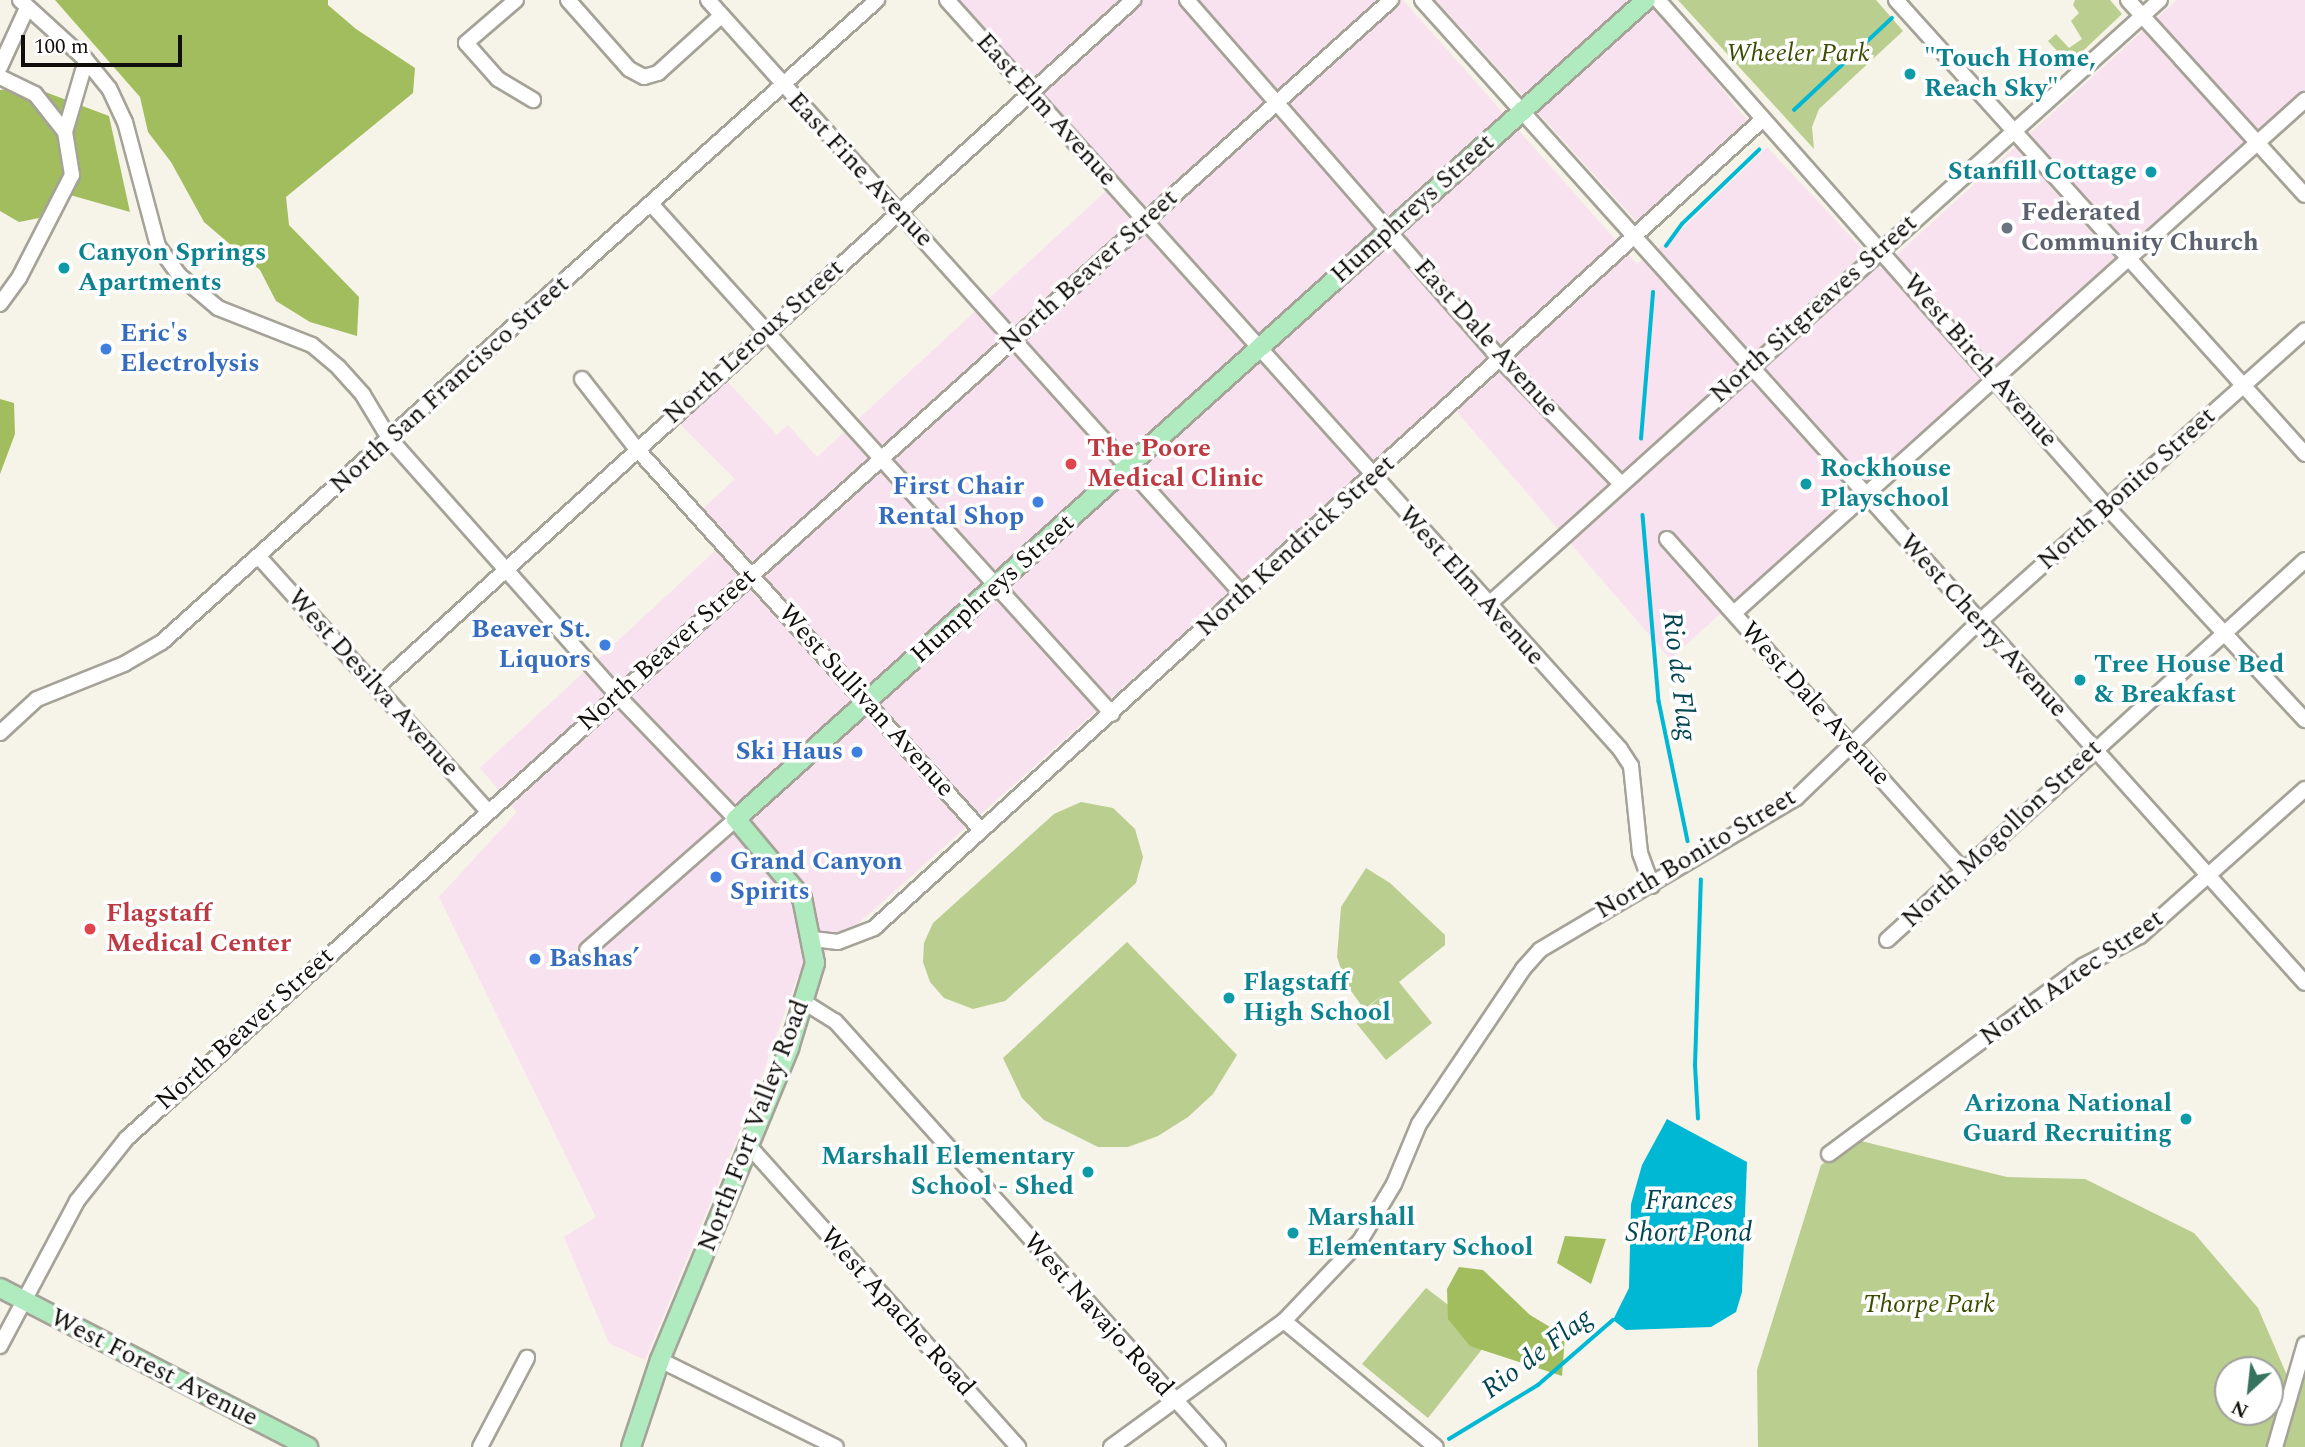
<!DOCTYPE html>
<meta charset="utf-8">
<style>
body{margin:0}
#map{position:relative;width:2305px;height:1447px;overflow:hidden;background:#f6f3e8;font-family:Spectral,serif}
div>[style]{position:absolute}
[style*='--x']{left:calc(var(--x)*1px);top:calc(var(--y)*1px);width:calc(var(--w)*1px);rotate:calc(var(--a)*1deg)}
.commercial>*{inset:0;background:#f8e2ef}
.green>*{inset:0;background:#b9ce8f}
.forest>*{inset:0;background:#a1bd5e}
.water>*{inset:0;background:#00b8d4}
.stream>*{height:3.5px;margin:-1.75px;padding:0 1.75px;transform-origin:1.75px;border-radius:1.75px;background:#00b8d4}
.roads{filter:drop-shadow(2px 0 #a5a298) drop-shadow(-2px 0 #a5a298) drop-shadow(0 2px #a5a298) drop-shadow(0 -2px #a5a298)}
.minor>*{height:14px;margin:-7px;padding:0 7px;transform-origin:7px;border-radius:7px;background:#fff}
.major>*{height:18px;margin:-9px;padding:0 9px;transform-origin:9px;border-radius:9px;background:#afebbe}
.dots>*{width:19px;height:19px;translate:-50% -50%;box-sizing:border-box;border:4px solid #fff;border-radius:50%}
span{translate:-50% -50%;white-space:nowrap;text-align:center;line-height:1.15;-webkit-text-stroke:7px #fff;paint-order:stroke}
.park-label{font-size:26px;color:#3c4d03;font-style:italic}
.culture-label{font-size:26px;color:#0d838f;font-weight:700}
.left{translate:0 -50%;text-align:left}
.right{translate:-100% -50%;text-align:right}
.street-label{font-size:26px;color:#100f0b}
.worship-label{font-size:26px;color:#5b616d;font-weight:700}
.shop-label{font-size:26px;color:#366cbe;font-weight:700}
.health-label{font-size:26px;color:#be3a42;font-weight:700}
.water-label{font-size:28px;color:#044753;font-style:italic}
.north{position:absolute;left:2214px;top:1356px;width:70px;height:70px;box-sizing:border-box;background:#fff;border:2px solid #9f9f9d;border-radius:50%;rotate:207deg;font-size:19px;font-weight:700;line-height:28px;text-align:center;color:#100f0b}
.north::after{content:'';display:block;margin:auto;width:24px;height:32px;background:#36735e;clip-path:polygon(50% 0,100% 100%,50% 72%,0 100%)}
.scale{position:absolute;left:21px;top:35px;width:161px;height:32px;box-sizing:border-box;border:4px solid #100f0b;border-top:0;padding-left:9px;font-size:21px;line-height:24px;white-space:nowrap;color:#100f0b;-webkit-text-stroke:5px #fff;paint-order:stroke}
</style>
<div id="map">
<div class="commercial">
<i style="clip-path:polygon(957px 0,1403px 0,1637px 264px,1676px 235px,1767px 147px,1881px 269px,2177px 0,2305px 0,2305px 90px,1670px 659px,1446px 399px,797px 978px,757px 1090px,645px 1360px,609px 1343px,564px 1237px,596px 1217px,439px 897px,517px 812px,480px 768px,729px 538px,703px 509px,735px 479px,678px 422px,725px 379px,777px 435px,788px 425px,817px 457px,1119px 179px)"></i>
<i style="clip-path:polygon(1436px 0,1650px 0,1748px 121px,1638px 223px)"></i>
</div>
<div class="green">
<i style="clip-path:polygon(1678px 0,1876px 0,1903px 31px,1819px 109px,1812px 127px,1814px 149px)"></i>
<i style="clip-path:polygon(2075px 0,2110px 0,2122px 14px,2069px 64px,2048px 41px,2056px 34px,2069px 48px,2082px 39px,2071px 21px,2079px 13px,2073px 5px)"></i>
<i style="clip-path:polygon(1081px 802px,1113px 808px,1135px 829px,1143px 857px,1136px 883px,1005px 1001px,973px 1009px,944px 998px,930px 982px,923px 962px,924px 943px,933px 923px,1054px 814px)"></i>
<i style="clip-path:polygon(1366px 868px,1390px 883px,1445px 935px,1445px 945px,1399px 982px,1432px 1023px,1386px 1060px,1353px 1019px,1387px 992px,1364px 1009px,1346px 984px,1337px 957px,1341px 907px)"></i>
<i style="clip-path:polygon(1127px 942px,1237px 1055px,1213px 1094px,1188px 1117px,1158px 1136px,1128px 1147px,1098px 1147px,1044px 1120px,1022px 1098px,1003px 1058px)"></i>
<i style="clip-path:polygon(evenodd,1857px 1140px,2007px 1177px,2085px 1179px,2194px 1233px,2258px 1308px,2289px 1380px,2270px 1447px,1758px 1447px,1757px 1370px,1821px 1165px,1857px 1140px,2228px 1370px,2270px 1370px,2270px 1412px,2228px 1412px,2228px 1370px)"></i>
<i style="clip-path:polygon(1426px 1288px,1481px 1330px,1483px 1348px,1428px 1418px,1362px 1364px)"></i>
<i style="clip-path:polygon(2305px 1346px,2305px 1447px,2275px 1447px)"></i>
</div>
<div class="forest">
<i style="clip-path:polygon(55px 0,328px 0,328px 5px,356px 29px,415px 68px,413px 93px,286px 197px,289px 225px,359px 297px,357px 336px,310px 322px,276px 301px,260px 270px,204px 222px,171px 162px,148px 132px,140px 97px)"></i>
<i style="clip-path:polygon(32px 87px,109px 116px,130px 212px,56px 191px,39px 218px,19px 222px,0 211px,0 90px)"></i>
<i style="clip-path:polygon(0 399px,14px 403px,15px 434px,0 474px)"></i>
<i style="clip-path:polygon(1565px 1236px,1606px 1239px,1591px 1284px,1557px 1263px)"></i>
<i style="clip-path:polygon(1459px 1267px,1483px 1270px,1530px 1315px,1565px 1336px,1562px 1376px,1470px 1346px,1448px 1319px,1447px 1289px)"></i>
</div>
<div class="water">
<i style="clip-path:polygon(1667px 1119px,1747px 1162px,1742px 1292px,1736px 1312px,1711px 1327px,1626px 1330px,1613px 1320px,1629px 1288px,1631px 1204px,1642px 1165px)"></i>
</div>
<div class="stream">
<i style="--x:1794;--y:110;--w:134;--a:-43.2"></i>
<i style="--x:1666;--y:246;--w:27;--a:-54"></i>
<i style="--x:1682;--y:224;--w:107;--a:-43.9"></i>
<i style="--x:1641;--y:439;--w:147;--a:-85.3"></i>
<i style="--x:1643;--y:515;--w:187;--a:85.1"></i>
<i style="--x:1659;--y:701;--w:143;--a:78.3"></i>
<i style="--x:1698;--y:1119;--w:53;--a:-93.2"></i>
<i style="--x:1695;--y:1066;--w:186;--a:-88.2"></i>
<i style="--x:1449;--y:1439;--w:104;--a:-31.2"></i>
<i style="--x:1538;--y:1385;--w:99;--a:-40.9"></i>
</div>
<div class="roads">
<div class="minor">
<i style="--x:20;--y:0;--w:89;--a:42.3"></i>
<i style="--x:86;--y:60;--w:36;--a:51"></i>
<i style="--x:109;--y:88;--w:38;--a:65"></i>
<i style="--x:125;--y:122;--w:128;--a:75.1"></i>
<i style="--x:158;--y:246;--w:36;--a:54"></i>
<i style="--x:179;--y:275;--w:51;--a:40.2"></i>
<i style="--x:218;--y:308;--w:101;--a:21.5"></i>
<i style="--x:312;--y:345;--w:35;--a:40"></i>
<i style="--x:339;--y:368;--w:36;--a:48"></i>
<i style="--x:363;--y:395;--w:50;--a:58.8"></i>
<i style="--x:389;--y:438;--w:345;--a:48.4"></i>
<i style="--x:618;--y:696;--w:170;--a:46.2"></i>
<i style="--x:736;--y:819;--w:198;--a:138.7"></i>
<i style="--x:516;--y:0;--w:66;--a:139.3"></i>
<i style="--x:466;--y:43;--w:48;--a:48.4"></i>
<i style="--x:498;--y:79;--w:41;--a:31"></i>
<i style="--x:568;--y:0;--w:92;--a:48.5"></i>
<i style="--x:629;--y:69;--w:17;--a:28"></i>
<i style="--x:644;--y:77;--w:15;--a:-16"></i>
<i style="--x:658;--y:73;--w:86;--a:-42.2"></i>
<i style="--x:708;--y:0;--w:800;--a:48.04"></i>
<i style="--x:947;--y:0;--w:1007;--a:48.06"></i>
<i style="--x:1620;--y:749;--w:20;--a:57"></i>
<i style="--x:1631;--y:766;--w:87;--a:84.1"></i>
<i style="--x:1640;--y:853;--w:35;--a:70"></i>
<i style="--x:1187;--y:0;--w:476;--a:48.9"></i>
<i style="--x:1500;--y:359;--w:174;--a:45.9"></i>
<i style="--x:1422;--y:0;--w:1321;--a:48.07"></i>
<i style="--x:1658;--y:0;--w:677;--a:48.47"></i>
<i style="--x:2107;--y:507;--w:291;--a:47.1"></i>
<i style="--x:1896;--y:0;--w:611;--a:47.98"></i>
<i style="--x:2128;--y:0;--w:263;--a:47.8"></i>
<i style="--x:0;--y:67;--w:65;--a:-65.4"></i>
<i style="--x:0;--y:77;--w:39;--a:26"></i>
<i style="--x:35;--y:94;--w:48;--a:51.7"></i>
<i style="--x:652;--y:205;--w:686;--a:47.89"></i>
<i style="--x:0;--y:304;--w:32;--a:-54"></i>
<i style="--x:19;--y:278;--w:116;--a:-62.8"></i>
<i style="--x:72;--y:175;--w:44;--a:-99.2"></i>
<i style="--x:65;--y:132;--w:75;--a:-73.7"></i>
<i style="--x:582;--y:379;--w:88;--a:52"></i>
<i style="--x:636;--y:448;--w:515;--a:47.91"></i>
<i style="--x:1667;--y:539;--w:444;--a:48.2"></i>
<i style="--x:259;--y:557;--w:341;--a:48"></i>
<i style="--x:1488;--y:605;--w:904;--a:-42"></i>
<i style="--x:1734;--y:613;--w:768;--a:-41.94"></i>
<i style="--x:377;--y:687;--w:1022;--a:-42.26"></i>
<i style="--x:0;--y:733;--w:50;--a:-42.6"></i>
<i style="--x:37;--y:699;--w:94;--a:-21.9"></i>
<i style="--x:124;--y:664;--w:44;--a:-30.1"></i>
<i style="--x:162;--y:642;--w:961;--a:-41.92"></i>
<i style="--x:813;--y:939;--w:25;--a:7"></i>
<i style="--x:838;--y:942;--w:39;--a:-21"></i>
<i style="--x:874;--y:928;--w:1202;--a:-42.3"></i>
<i style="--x:1887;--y:940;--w:565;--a:-42.27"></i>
<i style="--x:804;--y:1002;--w:36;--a:32"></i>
<i style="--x:835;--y:1021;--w:573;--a:48.04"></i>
<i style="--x:749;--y:1146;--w:404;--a:48.2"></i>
<i style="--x:1829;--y:1154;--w:316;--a:-36.5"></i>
<i style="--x:2083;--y:966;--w:64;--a:-27.8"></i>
<i style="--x:2140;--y:936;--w:221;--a:-41.7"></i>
<i style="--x:1284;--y:1321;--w:197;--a:39.7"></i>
<i style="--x:0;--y:1346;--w:164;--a:-62"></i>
<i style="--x:77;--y:1201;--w:80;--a:-51.6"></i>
<i style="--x:127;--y:1138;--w:1701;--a:-42"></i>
<i style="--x:660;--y:1360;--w:196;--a:26.3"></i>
<i style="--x:480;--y:1447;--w:101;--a:-62.2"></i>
<i style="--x:1111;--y:1447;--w:214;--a:-36.1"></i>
<i style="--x:1284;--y:1321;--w:110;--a:-46.5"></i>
<i style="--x:1360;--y:1241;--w:66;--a:-59.2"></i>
<i style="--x:1394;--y:1184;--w:65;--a:-67.4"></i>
<i style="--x:1419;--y:1124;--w:187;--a:-56.1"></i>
<i style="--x:1523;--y:969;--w:25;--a:-48"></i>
<i style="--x:1540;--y:950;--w:298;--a:-30.7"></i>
<i style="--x:1796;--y:798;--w:255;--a:-43.9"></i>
<i style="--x:1980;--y:621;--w:436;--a:-41.8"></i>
<i style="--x:2275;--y:1447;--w:107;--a:-73.8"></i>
</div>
<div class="major">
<i style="--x:0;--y:1288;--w:347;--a:27.3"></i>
<i style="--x:631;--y:1447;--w:92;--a:-71.6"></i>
<i style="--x:660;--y:1360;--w:338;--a:-67.5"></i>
<i style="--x:789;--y:1048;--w:89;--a:-73"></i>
<i style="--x:815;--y:963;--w:66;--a:-101.3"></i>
<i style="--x:802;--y:898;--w:103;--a:-129.9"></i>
<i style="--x:736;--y:819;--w:1224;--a:-41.99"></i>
</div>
</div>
<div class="dots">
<i style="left:1910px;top:74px;background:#0f9aa8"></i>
<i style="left:2151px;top:172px;background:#0f9aa8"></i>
<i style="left:2007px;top:228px;background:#6b7280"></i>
<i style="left:64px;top:268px;background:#0f9aa8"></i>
<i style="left:106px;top:349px;background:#3f7fe0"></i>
<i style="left:1071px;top:464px;background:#e0444e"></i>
<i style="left:1806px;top:484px;background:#0f9aa8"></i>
<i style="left:1038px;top:502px;background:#3f7fe0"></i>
<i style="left:605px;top:645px;background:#3f7fe0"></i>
<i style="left:2080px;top:680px;background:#0f9aa8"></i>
<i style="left:857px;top:752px;background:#3f7fe0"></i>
<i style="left:716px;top:877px;background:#3f7fe0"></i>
<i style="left:90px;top:929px;background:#e0444e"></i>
<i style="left:535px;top:959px;background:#3f7fe0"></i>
<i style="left:1229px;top:998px;background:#0f9aa8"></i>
<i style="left:2186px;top:1119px;background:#0f9aa8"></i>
<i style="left:1088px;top:1172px;background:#0f9aa8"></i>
<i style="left:1293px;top:1233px;background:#0f9aa8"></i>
</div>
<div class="park-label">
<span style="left:1798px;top:54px">Wheeler Park</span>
<span style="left:1929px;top:1305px">Thorpe Park</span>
</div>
<div class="culture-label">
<span class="left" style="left:1924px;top:74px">"Touch Home,<br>Reach Sky"</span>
<span class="right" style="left:2137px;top:172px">Stanfill Cottage</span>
<span class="left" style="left:78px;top:268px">Canyon Springs<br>Apartments</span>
<span class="left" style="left:1820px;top:484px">Rockhouse<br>Playschool</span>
<span class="left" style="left:2094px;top:680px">Tree House Bed<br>&amp; Breakfast</span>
<span class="left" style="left:1243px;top:998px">Flagstaff<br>High School</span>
<span class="right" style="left:2172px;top:1119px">Arizona National<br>Guard Recruiting</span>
<span class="right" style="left:1074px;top:1172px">Marshall Elementary<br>School - Shed</span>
<span class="left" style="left:1307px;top:1233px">Marshall<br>Elementary School</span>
</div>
<div class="street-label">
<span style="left:1046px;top:110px;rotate:48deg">East Elm Avenue</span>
<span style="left:860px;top:170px;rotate:47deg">East Fine Avenue</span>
<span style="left:1413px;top:209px;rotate:-42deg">Humphreys Street</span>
<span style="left:1089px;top:271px;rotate:-42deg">North Beaver Street</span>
<span style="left:1814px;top:309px;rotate:-42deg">North Sitgreaves Street</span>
<span style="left:1486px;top:338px;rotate:48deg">East Dale Avenue</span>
<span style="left:754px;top:342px;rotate:-42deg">North Leroux Street</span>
<span style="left:1980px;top:361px;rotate:49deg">West Birch Avenue</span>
<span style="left:450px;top:385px;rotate:-42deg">North San Francisco Street</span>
<span style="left:2127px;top:489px;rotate:-42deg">North Bonito Street</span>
<span style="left:1296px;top:546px;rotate:-42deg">North Kendrick Street</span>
<span style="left:1471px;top:586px;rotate:48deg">West Elm Avenue</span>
<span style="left:993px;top:589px;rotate:-42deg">Humphreys Street</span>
<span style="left:1983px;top:626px;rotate:48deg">West Cherry Avenue</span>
<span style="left:667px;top:650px;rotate:-42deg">North Beaver Street</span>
<span style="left:373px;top:683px;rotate:48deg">West Desilva Avenue</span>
<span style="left:866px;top:701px;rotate:48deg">West Sullivan Avenue</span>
<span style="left:1815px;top:704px;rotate:48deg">West Dale Avenue</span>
<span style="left:2002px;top:834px;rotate:-43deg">North Mogollon Street</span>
<span style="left:1696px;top:854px;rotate:-31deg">North Bonito Street</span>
<span style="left:2072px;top:978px;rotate:-35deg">North Aztec Street</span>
<span style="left:245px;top:1029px;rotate:-42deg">North Beaver Street</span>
<span style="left:754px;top:1126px;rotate:-69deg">North Fort Valley Road</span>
<span style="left:897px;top:1312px;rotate:48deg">West Apache Road</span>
<span style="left:1098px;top:1315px;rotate:48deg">West Navajo Road</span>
<span style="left:154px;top:1368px;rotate:27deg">West Forest Avenue</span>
</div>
<div class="worship-label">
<span class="left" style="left:2021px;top:228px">Federated<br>Community Church</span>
</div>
<div class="shop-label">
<span class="left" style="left:120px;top:349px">Eric's<br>Electrolysis</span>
<span class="right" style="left:1024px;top:502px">First Chair<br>Rental Shop</span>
<span class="right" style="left:591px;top:645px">Beaver St.<br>Liquors</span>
<span class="right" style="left:843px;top:752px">Ski Haus</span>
<span class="left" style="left:730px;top:877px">Grand Canyon<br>Spirits</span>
<span class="left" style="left:549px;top:959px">Bashas’</span>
</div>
<div class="health-label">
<span class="left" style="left:1087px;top:464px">The Poore<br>Medical Clinic</span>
<span class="left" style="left:106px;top:929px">Flagstaff<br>Medical Center</span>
</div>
<div class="water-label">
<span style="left:1679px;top:676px;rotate:83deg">Rio de Flag</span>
<span style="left:1689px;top:1217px">Frances<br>Short Pond</span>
<span style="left:1537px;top:1354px;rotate:-37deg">Rio de Flag</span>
</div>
<div class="north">N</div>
<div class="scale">100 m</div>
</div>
